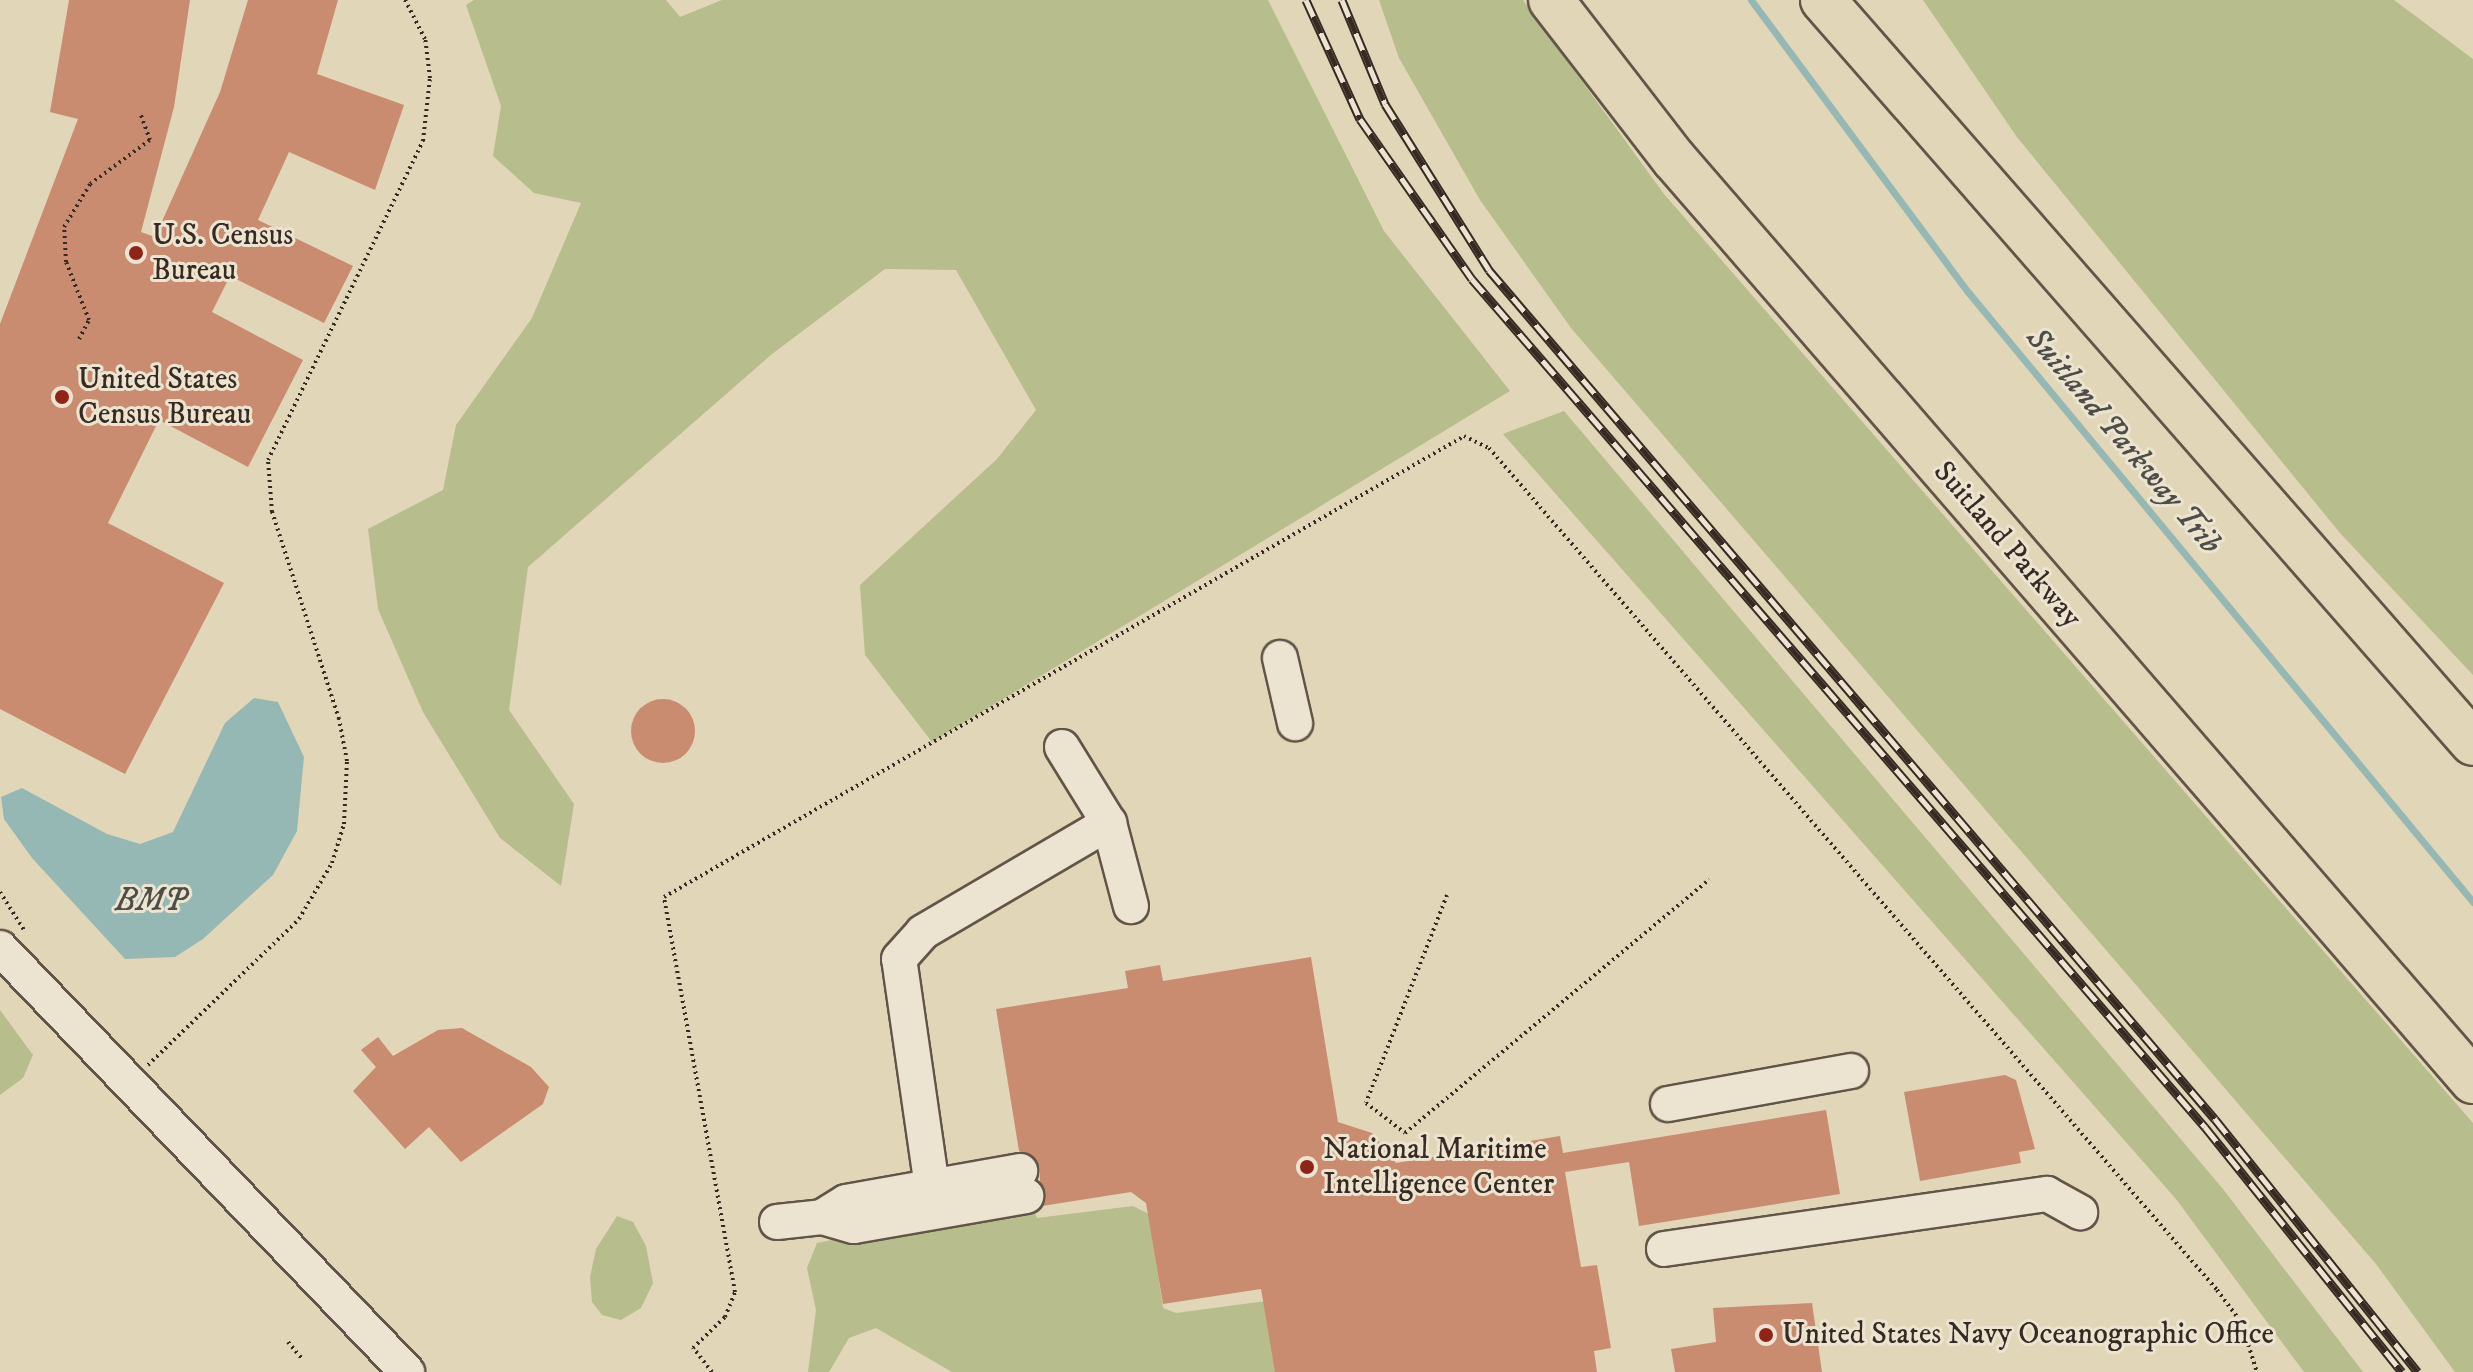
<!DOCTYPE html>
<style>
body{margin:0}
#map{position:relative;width:2473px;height:1372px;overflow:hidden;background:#e1d6b7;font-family:"IM FELL DW Pica",serif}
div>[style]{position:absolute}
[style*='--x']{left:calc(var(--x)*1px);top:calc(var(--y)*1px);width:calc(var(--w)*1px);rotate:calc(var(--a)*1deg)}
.green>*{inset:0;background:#b7bd8c}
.water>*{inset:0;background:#95b8b5}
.stream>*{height:7px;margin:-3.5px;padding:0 3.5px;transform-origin:3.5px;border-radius:3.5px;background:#95b8b5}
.building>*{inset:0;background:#c98c70}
.round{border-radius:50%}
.path>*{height:4px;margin-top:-2px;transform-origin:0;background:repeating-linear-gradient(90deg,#372a23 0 2px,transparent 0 6px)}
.roads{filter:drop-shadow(2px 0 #625548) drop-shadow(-2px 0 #625548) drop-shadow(0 2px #625548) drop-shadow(0 -2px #625548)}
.minor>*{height:34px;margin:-17px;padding:0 17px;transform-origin:17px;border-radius:17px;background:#ece4d0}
.highway>*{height:44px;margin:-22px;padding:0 22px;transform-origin:22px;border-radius:22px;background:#e1d6b7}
.rail>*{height:9px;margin-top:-4.5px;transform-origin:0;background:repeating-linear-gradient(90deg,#ece4d0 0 18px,#372a23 0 36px);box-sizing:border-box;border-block:2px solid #372a23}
.dots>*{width:22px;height:22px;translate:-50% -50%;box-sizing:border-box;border:4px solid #ece4d0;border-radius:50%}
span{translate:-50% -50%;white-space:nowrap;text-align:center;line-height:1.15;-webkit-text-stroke:6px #ece4d0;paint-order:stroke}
.poi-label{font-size:30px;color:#372a23}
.left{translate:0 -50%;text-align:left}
.street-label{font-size:30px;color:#372a23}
.water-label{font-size:32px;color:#4e4e48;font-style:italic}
</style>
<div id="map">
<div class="green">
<i style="clip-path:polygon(474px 0,666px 0,680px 17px,722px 0,1268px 0,1384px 231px,1510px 391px,932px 742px,865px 655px,860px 585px,997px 459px,1036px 410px,956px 270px,885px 269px,772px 354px,528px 567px,509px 710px,574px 804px,561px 886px,500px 838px,423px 712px,378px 609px,368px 529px,443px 490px,456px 425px,532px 318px,581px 203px,534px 193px,493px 156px,501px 106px,466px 5px)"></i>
<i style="clip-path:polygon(1379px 0,1523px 0,1664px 194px,2473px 1123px,2473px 1372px,2455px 1372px,2376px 1264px,1571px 328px,1480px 200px,1399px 58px)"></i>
<i style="clip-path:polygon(1923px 0,2394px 0,2473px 59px,2473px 675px,2340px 533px,2017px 137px)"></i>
<i style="clip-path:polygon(1564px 411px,2223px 1189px,2363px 1372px,2304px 1372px,2176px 1199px,1503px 434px)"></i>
<i style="clip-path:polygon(0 1010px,33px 1055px,23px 1078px,0 1095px)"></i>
<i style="clip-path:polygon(1031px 1201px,1037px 1218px,1133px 1206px,1149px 1214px,1163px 1308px,1176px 1313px,1266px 1301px,1279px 1372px,952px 1372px,876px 1328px,849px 1338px,829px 1372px,808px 1372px,816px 1310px,807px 1268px,817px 1243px)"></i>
<i style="clip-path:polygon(617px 1216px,633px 1222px,646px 1246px,653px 1283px,641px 1308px,621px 1320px,602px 1315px,592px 1302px,590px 1277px,596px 1249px)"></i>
</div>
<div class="water">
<i style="clip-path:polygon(254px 698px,278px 702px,304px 757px,297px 831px,273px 875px,203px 939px,175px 957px,125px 959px,32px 858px,4px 819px,1px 797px,22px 788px,107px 834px,140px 844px,173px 832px,225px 723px)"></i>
</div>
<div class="stream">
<i style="--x:1751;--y:0;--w:364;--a:53.4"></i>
<i style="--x:1968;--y:292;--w:792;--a:50.38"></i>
</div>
<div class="building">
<i style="clip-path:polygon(69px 0,190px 0,174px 107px,141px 232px,155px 237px,220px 92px,248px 0,338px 0,317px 74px,404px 105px,375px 190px,289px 152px,258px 220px,353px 266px,324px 323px,230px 276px,212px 312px,303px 360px,248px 467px,159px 420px,108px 523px,224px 583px,125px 774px,0 709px,0 324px,78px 119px,50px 112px)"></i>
<i class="round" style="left:631px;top:699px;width:64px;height:64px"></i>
<i style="clip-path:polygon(1311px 957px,1338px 1122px,1372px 1133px,1396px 1163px,1560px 1136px,1563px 1153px,1826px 1110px,1840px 1194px,1639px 1226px,1629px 1162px,1565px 1172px,1581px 1267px,1597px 1265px,1611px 1348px,1594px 1351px,1597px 1372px,1275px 1372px,1261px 1289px,1163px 1304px,1146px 1203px,1131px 1192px,1042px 1206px,1039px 1167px,1019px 1151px,996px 1009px,1128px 988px,1125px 971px,1160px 965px,1163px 981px)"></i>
<i style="clip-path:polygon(462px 1028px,531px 1067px,549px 1087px,543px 1104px,461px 1162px,429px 1127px,405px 1149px,353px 1091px,376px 1067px,361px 1050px,378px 1037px,393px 1056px,438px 1030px)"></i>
<i style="clip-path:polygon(2005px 1075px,2016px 1080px,2035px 1149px,2019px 1152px,2021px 1163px,1920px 1181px,1904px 1092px)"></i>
<i style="clip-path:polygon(1812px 1303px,1822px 1372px,1675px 1372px,1671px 1349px,1716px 1342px,1713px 1308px)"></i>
</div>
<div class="path">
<i style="--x:79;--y:339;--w:21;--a:-62"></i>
<i style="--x:89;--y:320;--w:62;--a:-111.6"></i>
<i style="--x:66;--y:262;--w:35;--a:-93"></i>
<i style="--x:64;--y:227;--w:50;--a:-58.8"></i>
<i style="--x:90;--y:184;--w:74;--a:-36.3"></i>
<i style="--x:150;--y:140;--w:27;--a:-110"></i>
<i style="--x:0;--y:892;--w:45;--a:57.7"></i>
<i style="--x:1447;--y:895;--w:223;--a:111.3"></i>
<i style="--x:1366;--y:1103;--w:49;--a:37.6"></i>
<i style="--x:1405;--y:1133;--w:396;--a:-39.8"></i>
<i style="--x:148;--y:1065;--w:210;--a:-44"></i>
<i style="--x:299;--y:919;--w:65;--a:-59.5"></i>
<i style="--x:332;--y:863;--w:41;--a:-72.9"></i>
<i style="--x:344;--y:824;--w:63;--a:-87.3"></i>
<i style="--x:347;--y:761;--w:43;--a:-100.8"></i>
<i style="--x:339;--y:719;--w:218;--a:-107.9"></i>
<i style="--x:272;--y:512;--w:52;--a:-94.4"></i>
<i style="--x:268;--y:460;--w:355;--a:-64.1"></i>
<i style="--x:423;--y:141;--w:63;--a:-83.7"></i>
<i style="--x:430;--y:78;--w:39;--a:-97"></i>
<i style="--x:425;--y:39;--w:44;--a:-117.1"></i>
<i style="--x:288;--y:1342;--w:23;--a:50"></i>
<i style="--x:712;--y:1372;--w:31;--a:-128"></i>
<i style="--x:693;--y:1348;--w:45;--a:-44.1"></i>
<i style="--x:725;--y:1317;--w:27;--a:-68"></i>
<i style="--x:735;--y:1292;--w:401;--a:-100.2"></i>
<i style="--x:664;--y:897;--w:923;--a:-29.95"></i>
<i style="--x:1464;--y:436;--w:28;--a:26"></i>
<i style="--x:1489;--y:448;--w:1113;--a:49.15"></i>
<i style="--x:2217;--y:1290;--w:40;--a:53"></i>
<i style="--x:2241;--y:1322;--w:52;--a:72.3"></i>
</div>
<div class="roads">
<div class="minor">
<i style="--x:1280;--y:658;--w:67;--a:77"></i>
<i style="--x:1062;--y:747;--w:89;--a:58.3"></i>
<i style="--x:1109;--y:823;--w:86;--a:75.2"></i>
<i style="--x:0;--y:948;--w:588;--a:46.17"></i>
<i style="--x:1668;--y:1104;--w:186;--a:-10.2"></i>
<i style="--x:932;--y:1187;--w:230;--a:-98.2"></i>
<i style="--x:899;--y:959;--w:36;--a:-48"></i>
<i style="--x:923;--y:932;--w:216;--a:-30.4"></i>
<i style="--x:822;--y:1217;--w:33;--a:16"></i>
<i style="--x:854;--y:1226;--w:175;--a:-9.9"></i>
<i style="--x:777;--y:1222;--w:45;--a:-6.3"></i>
<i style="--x:822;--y:1217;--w:28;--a:-32"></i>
<i style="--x:846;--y:1202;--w:177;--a:-10.1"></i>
<i style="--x:1664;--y:1249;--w:387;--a:-8.2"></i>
<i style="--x:2047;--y:1194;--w:38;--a:29"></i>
</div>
<div class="highway">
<i style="--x:1551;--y:0;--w:201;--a:52.3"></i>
<i style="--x:1674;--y:159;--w:1220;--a:49.09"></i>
<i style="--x:1823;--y:0;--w:987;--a:48.82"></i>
</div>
</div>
<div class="rail">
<i style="--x:1306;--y:0;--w:131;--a:65.6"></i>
<i style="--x:1360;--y:119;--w:195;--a:55"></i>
<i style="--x:1472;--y:279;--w:1121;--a:49.16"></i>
<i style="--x:2205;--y:1127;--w:314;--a:51.2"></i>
<i style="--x:1342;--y:0;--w:113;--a:67.5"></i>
<i style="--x:1385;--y:104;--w:196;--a:57.9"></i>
<i style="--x:1489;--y:270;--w:1117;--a:49.47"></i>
<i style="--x:2215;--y:1119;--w:324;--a:51.3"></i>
</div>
<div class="dots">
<i style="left:136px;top:253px;background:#8f2418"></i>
<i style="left:62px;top:397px;background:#8f2418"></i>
<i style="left:1307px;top:1167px;background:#8f2418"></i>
<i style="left:1766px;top:1335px;background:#8f2418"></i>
</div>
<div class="poi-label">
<span class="left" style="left:152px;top:253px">U.S. Census<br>Bureau</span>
<span class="left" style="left:78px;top:397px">United States<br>Census Bureau</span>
<span class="left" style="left:1323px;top:1167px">National Maritime<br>Intelligence Center</span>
<span class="left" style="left:1782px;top:1335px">United States Navy Oceanographic Office</span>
</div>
<div class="street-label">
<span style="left:2007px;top:545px;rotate:49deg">Suitland Parkway</span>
</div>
<div class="water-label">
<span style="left:2123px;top:441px;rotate:50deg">Suitland Parkway Trib</span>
<span style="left:151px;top:901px">BMP</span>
</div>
</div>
